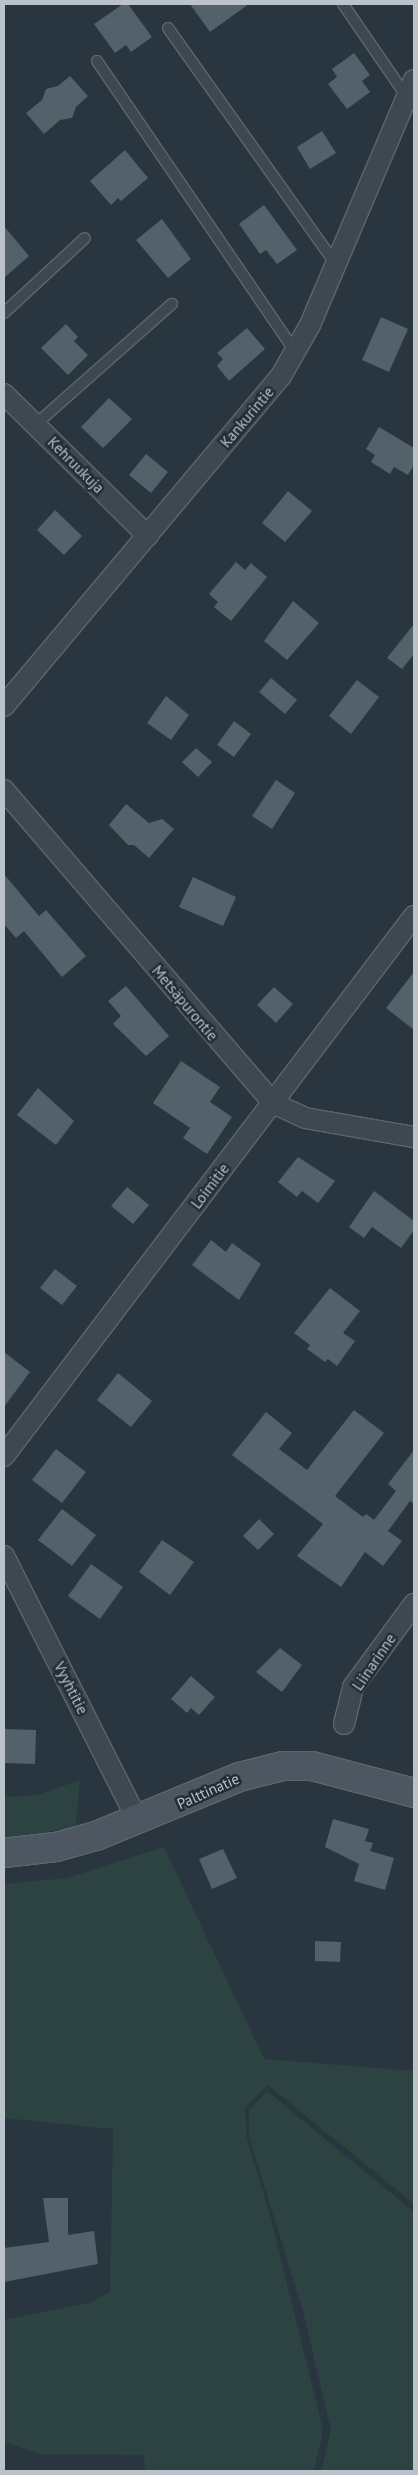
<!DOCTYPE html>
<meta charset="utf-8">
<style>
body{margin:0}
#map{position:relative;width:418px;height:2475px;overflow:hidden;background:#293640;font-family:"PT Sans",sans-serif}
div>[style]{position:absolute}
[style*='--x']{left:calc(var(--x)*1px);top:calc(var(--y)*1px);width:calc(var(--w)*1px);rotate:calc(var(--a)*1deg)}
.green>*{inset:0;background:#2c4341}
.building>*{inset:0;background:#53616a}
.roads{filter:drop-shadow(1px 0 #5b666d) drop-shadow(-1px 0 #5b666d) drop-shadow(0 1px #5b666d) drop-shadow(0 -1px #5b666d)}
.lane>*{height:10px;margin:-5px;padding:0 5px;transform-origin:5px;border-radius:5px;background:#3d4850}
.street>*{height:20px;margin:-10px;padding:0 10px;transform-origin:10px;border-radius:10px;background:#3d4850}
.secondary>*{height:28px;margin:-14px;padding:0 14px;transform-origin:14px;border-radius:14px;background:#4c5762}
span{translate:-50% -50%;white-space:nowrap;text-align:center;line-height:1.15;-webkit-text-stroke:5px #222d35;paint-order:stroke}
.street-label{font-size:15px;color:#bac3ca}
.frame{position:absolute;inset:0;border:5px solid #bac3ca;pointer-events:none}
</style>
<div id="map">
<div class="green">
<i style="clip-path:polygon(80px 1780px,76px 1825px,4px 1843px,4px 1797px,37px 1795px)"></i>
<i style="clip-path:polygon(164px 1847px,264px 2059px,414px 2071px,414px 2204px,268px 2085px,245px 2107px,247px 2139px,270px 2215px,323px 2430px,314px 2471px,145px 2471px,144px 2455px,40px 2454px,4px 2442px,4px 2320px,89px 2303px,110px 2292px,113px 2129px,4px 2118px,4px 1884px,67px 1878px)"></i>
<i style="clip-path:polygon(267px 2091px,414px 2212px,414px 2471px,321px 2471px,331px 2430px,303px 2311px,249px 2136px,249px 2110px)"></i>
</div>
<div class="building">
<i style="clip-path:polygon(123px 4px,128px 4px,152px 37px,131px 52px,126px 45px,115px 53px,94px 24px)"></i>
<i style="clip-path:polygon(190px 4px,249px 4px,210px 32px)"></i>
<i style="clip-path:polygon(354px 53px,370px 75px,362px 81px,370px 92px,347px 109px,328px 84px,337px 77px,332px 69px)"></i>
<i style="clip-path:polygon(70px 76px,88px 96px,76px 107px,72px 118px,60px 120px,44px 134px,26px 113px,42px 100px,46px 89px,58px 86px)"></i>
<i style="clip-path:polygon(322px 131px,336px 153px,310px 169px,297px 147px)"></i>
<i style="clip-path:polygon(125px 150px,148px 178px,121px 201px,118px 198px,111px 205px,90px 181px)"></i>
<i style="clip-path:polygon(264px 205px,297px 250px,277px 264px,266px 250px,260px 254px,239px 224px)"></i>
<i style="clip-path:polygon(162px 219px,191px 259px,168px 278px,136px 240px)"></i>
<i style="clip-path:polygon(4px 226px,29px 256px,4px 278px)"></i>
<i style="clip-path:polygon(381px 317px,408px 329px,389px 372px,362px 360px)"></i>
<i style="clip-path:polygon(66px 324px,78px 337px,74px 341px,88px 355px,68px 375px,41px 348px)"></i>
<i style="clip-path:polygon(247px 328px,265px 349px,229px 381px,217px 366px,223px 359px,217px 353px)"></i>
<i style="clip-path:polygon(109px 398px,132px 419px,103px 448px,81px 427px)"></i>
<i style="clip-path:polygon(379px 427px,414px 448px,414px 465px,408px 475px,394px 467px,390px 474px,371px 462px,375px 455px,366px 449px)"></i>
<i style="clip-path:polygon(146px 454px,168px 472px,151px 493px,129px 475px)"></i>
<i style="clip-path:polygon(288px 491px,312px 511px,285px 542px,262px 523px)"></i>
<i style="clip-path:polygon(55px 510px,82px 536px,64px 555px,37px 530px)"></i>
<i style="clip-path:polygon(236px 562px,245px 570px,251px 563px,267px 577px,231px 621px,214px 607px,218px 602px,209px 594px)"></i>
<i style="clip-path:polygon(293px 601px,319px 623px,287px 660px,264px 641px)"></i>
<i style="clip-path:polygon(414px 624px,414px 654px,402px 669px,387px 658px)"></i>
<i style="clip-path:polygon(271px 678px,297px 700px,285px 714px,259px 692px)"></i>
<i style="clip-path:polygon(357px 680px,379px 697px,351px 734px,329px 716px)"></i>
<i style="clip-path:polygon(166px 696px,189px 715px,171px 740px,147px 723px)"></i>
<i style="clip-path:polygon(234px 721px,251px 734px,234px 757px,217px 745px)"></i>
<i style="clip-path:polygon(196px 748px,212px 762px,198px 777px,182px 762px)"></i>
<i style="clip-path:polygon(276px 780px,295px 793px,272px 829px,252px 816px)"></i>
<i style="clip-path:polygon(126px 804px,149px 823px,162px 819px,174px 829px,149px 858px,134px 845px,128px 845px,109px 825px)"></i>
<i style="clip-path:polygon(4px 874px,39px 916px,46px 910px,86px 956px,62px 977px,24px 931px,16px 938px,4px 924px)"></i>
<i style="clip-path:polygon(193px 877px,236px 897px,223px 926px,179px 907px)"></i>
<i style="clip-path:polygon(414px 972px,414px 1030px,386px 1008px)"></i>
<i style="clip-path:polygon(126px 986px,169px 1036px,146px 1056px,113px 1024px,121px 1016px,108px 1001px)"></i>
<i style="clip-path:polygon(274px 987px,293px 1004px,276px 1023px,257px 1005px)"></i>
<i style="clip-path:polygon(181px 1061px,220px 1087px,210px 1102px,232px 1117px,207px 1154px,183px 1138px,190px 1128px,153px 1103px)"></i>
<i style="clip-path:polygon(38px 1088px,74px 1121px,56px 1145px,17px 1115px)"></i>
<i style="clip-path:polygon(298px 1157px,335px 1181px,318px 1203px,302px 1191px,297px 1197px,278px 1182px)"></i>
<i style="clip-path:polygon(127px 1187px,149px 1205px,133px 1224px,111px 1206px)"></i>
<i style="clip-path:polygon(374px 1191px,414px 1221px,414px 1230px,401px 1248px,372px 1227px,364px 1238px,349px 1227px)"></i>
<i style="clip-path:polygon(211px 1240px,226px 1252px,232px 1243px,261px 1264px,239px 1300px,192px 1265px)"></i>
<i style="clip-path:polygon(55px 1269px,77px 1286px,62px 1305px,40px 1288px)"></i>
<i style="clip-path:polygon(330px 1288px,360px 1311px,343px 1333px,355px 1341px,337px 1366px,328px 1359px,325px 1362px,307px 1349px,310px 1345px,294px 1333px)"></i>
<i style="clip-path:polygon(4px 1352px,30px 1372px,4px 1407px)"></i>
<i style="clip-path:polygon(118px 1373px,152px 1401px,131px 1427px,97px 1400px)"></i>
<i style="clip-path:polygon(354px 1410px,384px 1433px,335px 1496px,363px 1517px,366px 1514px,374px 1520px,396px 1491px,388px 1484px,414px 1450px,414px 1504px,410px 1501px,388px 1531px,402px 1541px,383px 1566px,365px 1552px,341px 1587px,297px 1556px,323px 1524px,232px 1455px,266px 1412px,292px 1433px,279px 1449px,307px 1470px)"></i>
<i style="clip-path:polygon(56px 1449px,86px 1472px,62px 1503px,32px 1480px)"></i>
<i style="clip-path:polygon(62px 1509px,96px 1535px,72px 1566px,38px 1540px)"></i>
<i style="clip-path:polygon(259px 1519px,274px 1534px,258px 1550px,243px 1536px)"></i>
<i style="clip-path:polygon(162px 1540px,194px 1562px,170px 1595px,139px 1572px)"></i>
<i style="clip-path:polygon(91px 1564px,123px 1587px,100px 1619px,68px 1596px)"></i>
<i style="clip-path:polygon(280px 1648px,302px 1665px,282px 1692px,256px 1672px)"></i>
<i style="clip-path:polygon(191px 1676px,215px 1697px,199px 1715px,191px 1708px,187px 1713px,171px 1699px)"></i>
<i style="clip-path:polygon(4px 1729px,36px 1730px,35px 1764px,4px 1763px)"></i>
<i style="clip-path:polygon(333px 1819px,369px 1829px,365px 1841px,373px 1843px,370px 1851px,394px 1858px,385px 1890px,354px 1881px,359px 1864px,325px 1847px)"></i>
<i style="clip-path:polygon(223px 1849px,237px 1878px,212px 1889px,199px 1859px)"></i>
<i style="clip-path:polygon(315px 1941px,341px 1942px,340px 1962px,315px 1961px)"></i>
<i style="clip-path:polygon(43px 2198px,68px 2198px,68px 2235px,94px 2231px,98px 2264px,4px 2282px,4px 2248px,49px 2242px)"></i>
</div>
<div class="roads">
<div class="lane">
<i style="--x:343;--y:4;--w:113;--a:55.5"></i>
<i style="--x:168;--y:28;--w:290;--a:54.6"></i>
<i style="--x:97;--y:61;--w:353;--a:55.7"></i>
<i style="--x:4;--y:313;--w:110;--a:-42.8"></i>
<i style="--x:35;--y:425;--w:183;--a:-41.5"></i>
</div>
<div class="street">
<i style="--x:4;--y:394;--w:202;--a:44.6"></i>
<i style="--x:4;--y:706;--w:431;--a:-50"></i>
<i style="--x:281;--y:376;--w:59;--a:-60.4"></i>
<i style="--x:310;--y:325;--w:266;--a:-67"></i>
<i style="--x:4;--y:790;--w:413;--a:49.3"></i>
<i style="--x:273;--y:1103;--w:35;--a:25"></i>
<i style="--x:305;--y:1118;--w:111;--a:9.9"></i>
<i style="--x:4;--y:1456;--w:678;--a:-52.79"></i>
<i style="--x:4;--y:1556;--w:297;--a:63.2"></i>
<i style="--x:344;--y:1724;--w:38;--a:-76"></i>
<i style="--x:353;--y:1687;--w:103;--a:-53.7"></i>
</div>
<div class="secondary">
<i style="--x:4;--y:1853;--w:52;--a:-6.6"></i>
<i style="--x:56;--y:1847;--w:41;--a:-15.4"></i>
<i style="--x:96;--y:1836;--w:155;--a:-22.4"></i>
<i style="--x:239;--y:1777;--w:45;--a:-14"></i>
<i style="--x:283;--y:1766;--w:29;--a:0"></i>
<i style="--x:312;--y:1766;--w:106;--a:14.8"></i>
</div>
</div>
<div class="street-label">
<span style="left:247px;top:417px;rotate:-50deg">Kankurintie</span>
<span style="left:76px;top:465px;rotate:45deg">Kehruukuja</span>
<span style="left:185px;top:1003px;rotate:50deg">Metsäpurontie</span>
<span style="left:210px;top:1186px;rotate:-53deg">Loimitie</span>
<span style="left:374px;top:1662px;rotate:-56deg">Liinarinne</span>
<span style="left:71px;top:1688px;rotate:63deg">Vyyhtitie</span>
<span style="left:208px;top:1791px;rotate:-24deg">Palttinatie</span>
</div>
<div class="frame"></div>
</div>
